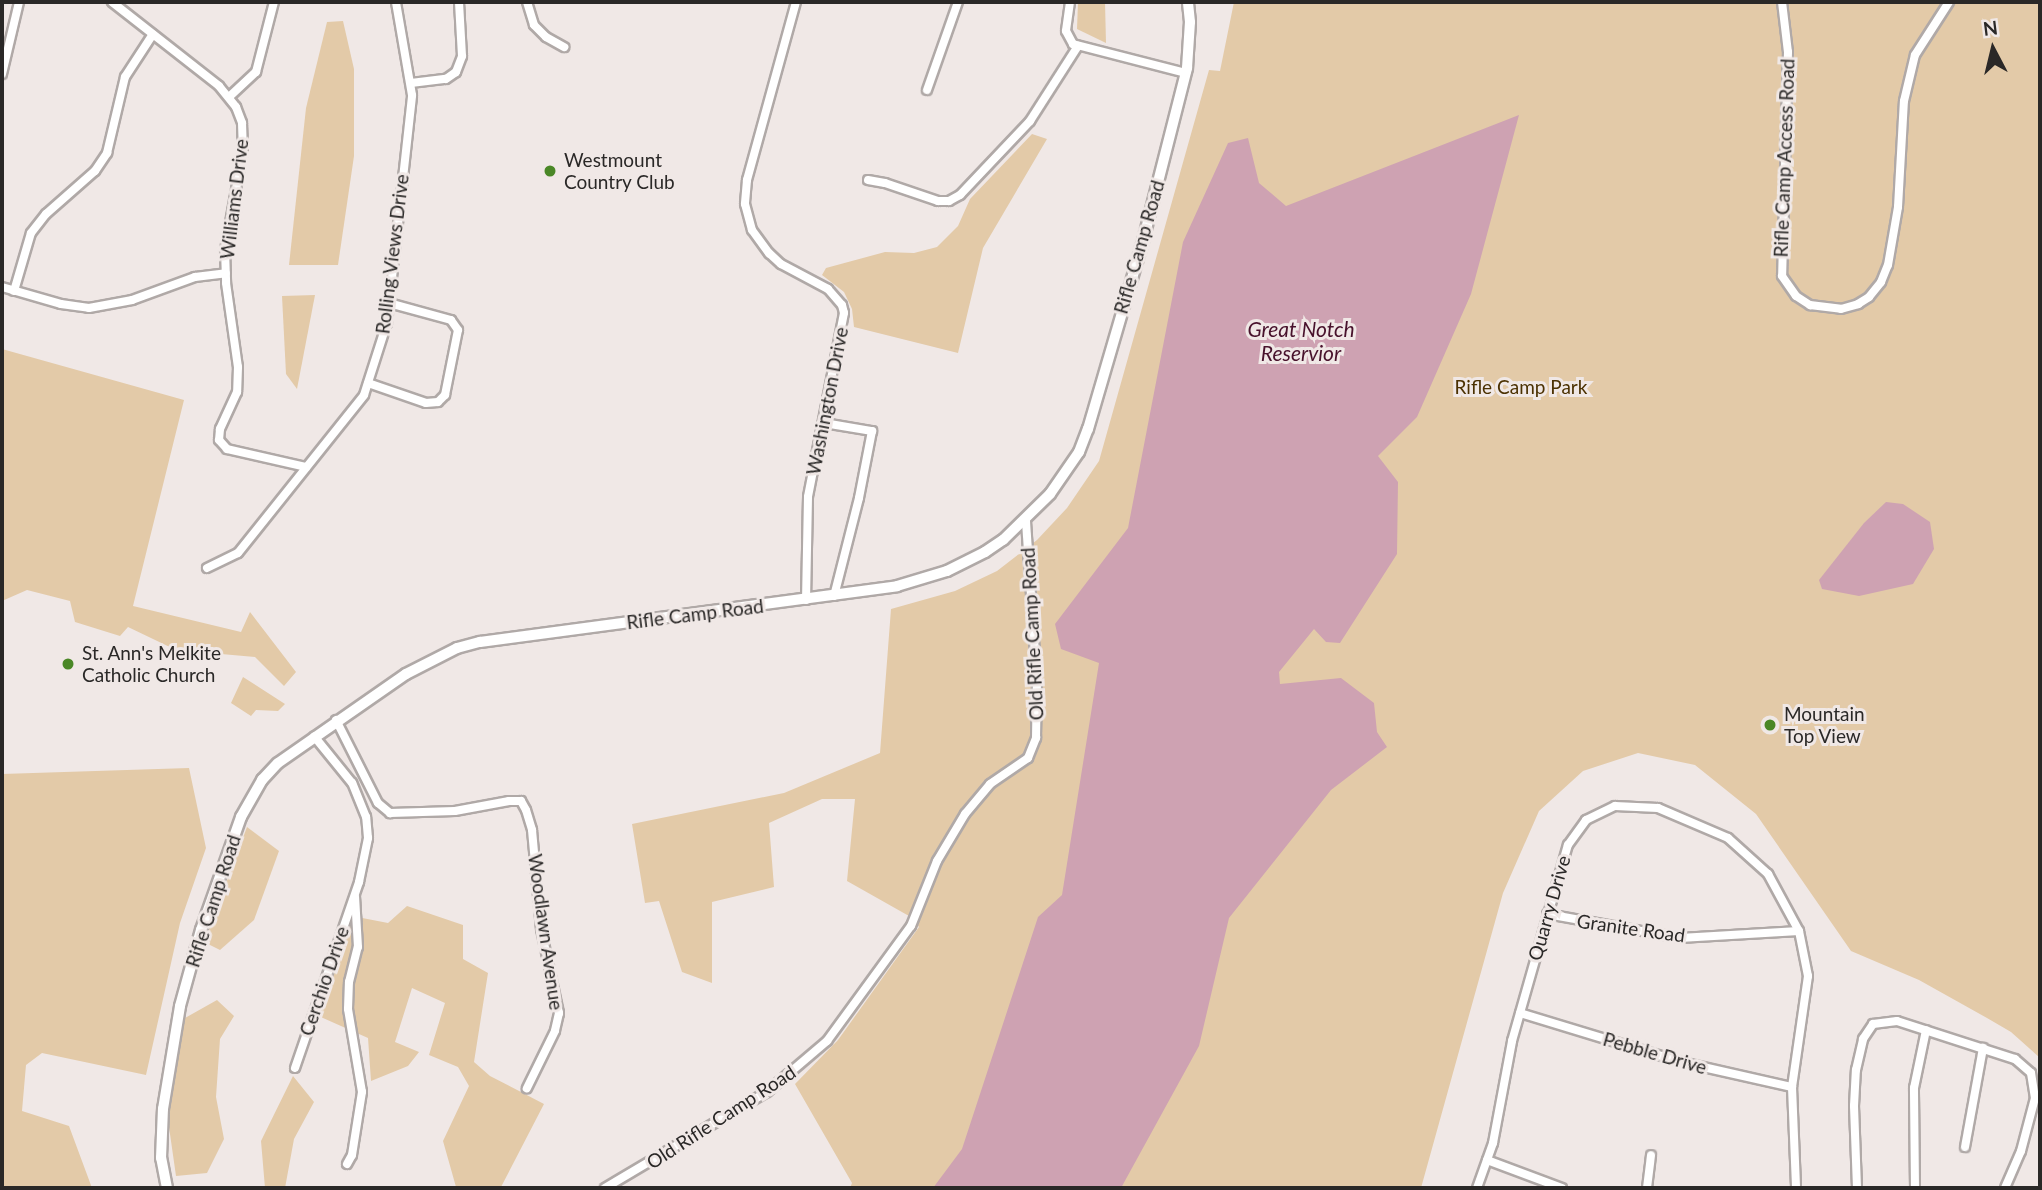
<!DOCTYPE html>
<style>
body{margin:0}
#map{position:relative;width:2042px;height:1190px;overflow:hidden;background:#f0e8e6;font-family:Lato,sans-serif}
div>[style]{position:absolute}
[style*='--x']{left:calc(var(--x)*1px);top:calc(var(--y)*1px);width:calc(var(--w)*1px);rotate:calc(var(--a)*1deg)}
.green>*{inset:0;background:#e3caa8}
.water>*{inset:0;background:#cea2b2}
.roads{filter:drop-shadow(2px 0 #b0a9a7) drop-shadow(-2px 0 #b0a9a7) drop-shadow(0 2px #b0a9a7) drop-shadow(0 -2px #b0a9a7)}
.street>*{height:8px;margin:-4px;padding:0 4px;transform-origin:4px;border-radius:4px;background:#fff}
.secondary>*{height:10px;margin:-5px;padding:0 5px;transform-origin:5px;border-radius:5px;background:#fff}
.dots>*{width:19px;height:19px;translate:-50% -50%;box-sizing:border-box;border:4px solid #f0e8e6;border-radius:50%}
span{translate:-50% -50%;white-space:nowrap;text-align:center;line-height:1.15;-webkit-text-stroke:6px #f0e8e6;paint-order:stroke}
.street-label{font-size:19px;color:#2a2827}
.poi-label{font-size:19px;color:#2a2827}
.left{translate:0 -50%;text-align:left}
.park-label{font-size:19px;color:#4b3102}
.water-label{font-size:21px;color:#48122c;font-style:italic}
.frame{position:absolute;inset:0;border:4px solid #2a2827;pointer-events:none}
.north{position:absolute;left:1958px;top:14px;width:70px;height:70px;-webkit-text-stroke:5px #f0e8e6;paint-order:stroke;rotate:353deg;font-size:19px;font-weight:700;line-height:28px;text-align:center;color:#2a2827}
.north::after{content:'';display:block;margin:auto;width:24px;height:32px;background:#2a2827;clip-path:polygon(50% 0,100% 100%,50% 72%,0 100%)}
</style>
<div id="map">
<div class="green">
<i style="clip-path:polygon(1078px 2px,1105px 2px,1106px 43px,1077px 29px)"></i>
<i style="clip-path:polygon(1234px 2px,2040px 2px,2040px 1058px,2011px 1032px,1987px 1018px,1919px 980px,1851px 951px,1756px 814px,1695px 765px,1638px 753px,1583px 771px,1539px 811px,1503px 893px,1421px 1188px,850px 1188px,852px 1183px,795px 1084px,838px 1040px,919px 927px,909px 916px,847px 881px,855px 799px,822px 799px,769px 823px,774px 887px,712px 902px,712px 983px,682px 972px,659px 901px,645px 903px,632px 824px,784px 793px,880px 753px,891px 609px,955px 591px,997px 571px,1037px 540px,1067px 508px,1099px 461px,1209px 70px,1220px 71px)"></i>
<i style="clip-path:polygon(343px 21px,354px 69px,354px 156px,338px 265px,289px 265px,306px 108px,327px 22px)"></i>
<i style="clip-path:polygon(1032px 134px,1047px 139px,983px 248px,958px 353px,854px 327px,852px 309px,844px 292px,822px 275px,826px 268px,885px 252px,914px 253px,937px 247px,958px 226px,970px 199px)"></i>
<i style="clip-path:polygon(315px 295px,297px 389px,286px 374px,282px 296px)"></i>
<i style="clip-path:polygon(2px 349px,184px 400px,133px 606px,241px 632px,250px 612px,296px 672px,284px 686px,255px 657px,176px 650px,128px 627px,120px 636px,75px 622px,70px 601px,27px 590px,2px 601px)"></i>
<i style="clip-path:polygon(243px 677px,285px 704px,278px 711px,256px 710px,251px 716px,231px 703px)"></i>
<i style="clip-path:polygon(189px 768px,206px 848px,180px 923px,146px 1075px,42px 1053px,26px 1065px,22px 1111px,69px 1126px,92px 1188px,2px 1188px,2px 774px)"></i>
<i style="clip-path:polygon(247px 827px,279px 851px,254px 920px,220px 950px,204px 942px)"></i>
<i style="clip-path:polygon(407px 906px,463px 925px,463px 959px,488px 973px,474px 1062px,490px 1076px,544px 1104px,501px 1187px,456px 1187px,443px 1141px,469px 1086px,458px 1067px,429px 1055px,445px 1003px,412px 988px,395px 1042px,419px 1052px,408px 1066px,371px 1081px,368px 1038px,314px 1014px,352px 916px,388px 923px)"></i>
<i style="clip-path:polygon(217px 1000px,234px 1016px,220px 1039px,216px 1097px,224px 1139px,207px 1173px,176px 1176px,168px 1120px,185px 1018px)"></i>
<i style="clip-path:polygon(293px 1076px,314px 1102px,294px 1139px,285px 1188px,265px 1188px,261px 1141px)"></i>
</div>
<div class="water">
<i style="clip-path:polygon(1519px 115px,1471px 294px,1417px 417px,1378px 456px,1398px 482px,1397px 554px,1340px 643px,1326px 642px,1314px 629px,1279px 672px,1280px 684px,1341px 678px,1374px 703px,1377px 732px,1387px 747px,1331px 790px,1229px 918px,1199px 1046px,1121px 1188px,933px 1188px,962px 1149px,1038px 917px,1062px 895px,1099px 663px,1061px 649px,1055px 624px,1128px 528px,1183px 242px,1228px 143px,1248px 138px,1259px 183px,1286px 206px)"></i>
<i style="clip-path:polygon(1886px 502px,1903px 504px,1930px 522px,1934px 549px,1913px 584px,1859px 596px,1822px 589px,1819px 580px,1864px 523px)"></i>
</div>
<div class="roads">
<div class="street">
<i style="--x:112;--y:2;--w:136;--a:38.1"></i>
<i style="--x:219;--y:86;--w:27;--a:51"></i>
<i style="--x:236;--y:107;--w:17;--a:69"></i>
<i style="--x:242;--y:123;--w:28;--a:88"></i>
<i style="--x:243;--y:151;--w:101;--a:100.3"></i>
<i style="--x:225;--y:250;--w:33;--a:88"></i>
<i style="--x:226;--y:283;--w:85;--a:81.9"></i>
<i style="--x:238;--y:367;--w:25;--a:92"></i>
<i style="--x:237;--y:392;--w:41;--a:114.7"></i>
<i style="--x:220;--y:429;--w:11;--a:95"></i>
<i style="--x:219;--y:440;--w:12;--a:48"></i>
<i style="--x:227;--y:449;--w:81;--a:12.8"></i>
<i style="--x:527;--y:2;--w:24;--a:73"></i>
<i style="--x:534;--y:25;--w:17;--a:45"></i>
<i style="--x:546;--y:37;--w:21;--a:29"></i>
<i style="--x:796;--y:2;--w:185;--a:105.4"></i>
<i style="--x:747;--y:180;--w:24;--a:95"></i>
<i style="--x:745;--y:204;--w:27;--a:75"></i>
<i style="--x:752;--y:230;--w:29;--a:54"></i>
<i style="--x:769;--y:253;--w:16;--a:43"></i>
<i style="--x:781;--y:264;--w:53;--a:28"></i>
<i style="--x:828;--y:289;--w:21;--a:49"></i>
<i style="--x:842;--y:305;--w:8;--a:76"></i>
<i style="--x:844;--y:313;--w:187;--a:101.1"></i>
<i style="--x:808;--y:497;--w:103;--a:91.1"></i>
<i style="--x:1070;--y:2;--w:29;--a:98"></i>
<i style="--x:1066;--y:31;--w:15;--a:62"></i>
<i style="--x:1073;--y:44;--w:117;--a:14.4"></i>
<i style="--x:1782;--y:2;--w:50;--a:83.2"></i>
<i style="--x:1788;--y:52;--w:224;--a:91.5"></i>
<i style="--x:1782;--y:276;--w:24;--a:55"></i>
<i style="--x:1796;--y:296;--w:17;--a:33"></i>
<i style="--x:1810;--y:305;--w:31;--a:7"></i>
<i style="--x:1841;--y:309;--w:18;--a:-16"></i>
<i style="--x:1858;--y:304;--w:13;--a:-32"></i>
<i style="--x:1869;--y:297;--w:19;--a:-51"></i>
<i style="--x:1881;--y:282;--w:18;--a:-68"></i>
<i style="--x:1888;--y:265;--w:59;--a:-80.2"></i>
<i style="--x:1898;--y:207;--w:106;--a:-86.8"></i>
<i style="--x:1904;--y:101;--w:47;--a:-76.6"></i>
<i style="--x:1915;--y:55;--w:63;--a:-57.3"></i>
<i style="--x:2;--y:74;--w:74;--a:-76.7"></i>
<i style="--x:411;--y:83;--w:35;--a:-7"></i>
<i style="--x:446;--y:79;--w:12;--a:-35"></i>
<i style="--x:456;--y:72;--w:17;--a:-69"></i>
<i style="--x:462;--y:56;--w:54;--a:-93.2"></i>
<i style="--x:927;--y:90;--w:93;--a:-70.6"></i>
<i style="--x:229;--y:97;--w:37;--a:-43"></i>
<i style="--x:256;--y:72;--w:72;--a:-75.6"></i>
<i style="--x:868;--y:180;--w:17;--a:10"></i>
<i style="--x:885;--y:183;--w:56;--a:18.8"></i>
<i style="--x:938;--y:201;--w:11;--a:0"></i>
<i style="--x:949;--y:201;--w:13;--a:-29"></i>
<i style="--x:960;--y:195;--w:102;--a:-46.6"></i>
<i style="--x:1030;--y:121;--w:89;--a:-57.4"></i>
<i style="--x:2;--y:287;--w:61;--a:16.1"></i>
<i style="--x:61;--y:304;--w:28;--a:8"></i>
<i style="--x:89;--y:308;--w:44;--a:-10.5"></i>
<i style="--x:132;--y:300;--w:67;--a:-20.1"></i>
<i style="--x:195;--y:277;--w:31;--a:-7"></i>
<i style="--x:14;--y:291;--w:60;--a:-73.7"></i>
<i style="--x:31;--y:233;--w:24;--a:-52"></i>
<i style="--x:46;--y:214;--w:65;--a:-41.3"></i>
<i style="--x:95;--y:171;--w:22;--a:-56"></i>
<i style="--x:107;--y:153;--w:78;--a:-76.7"></i>
<i style="--x:125;--y:77;--w:51;--a:-56.9"></i>
<i style="--x:368;--y:383;--w:61;--a:19"></i>
<i style="--x:426;--y:403;--w:12;--a:-5"></i>
<i style="--x:438;--y:402;--w:10;--a:-45"></i>
<i style="--x:445;--y:395;--w:66;--a:-78.7"></i>
<i style="--x:458;--y:330;--w:12;--a:-125"></i>
<i style="--x:451;--y:320;--w:64;--a:-164.7"></i>
<i style="--x:824;--y:423;--w:49;--a:9.5"></i>
<i style="--x:872;--y:431;--w:68;--a:101"></i>
<i style="--x:859;--y:498;--w:101;--a:104.3"></i>
<i style="--x:207;--y:568;--w:34;--a:-26"></i>
<i style="--x:238;--y:553;--w:202;--a:-51.4"></i>
<i style="--x:364;--y:395;--w:76;--a:-72.3"></i>
<i style="--x:387;--y:323;--w:229;--a:-83.7"></i>
<i style="--x:412;--y:95;--w:94;--a:-99.8"></i>
<i style="--x:336;--y:720;--w:93;--a:63.2"></i>
<i style="--x:378;--y:803;--w:16;--a:40"></i>
<i style="--x:390;--y:813;--w:65;--a:-1.8"></i>
<i style="--x:455;--y:811;--w:55;--a:-10.5"></i>
<i style="--x:509;--y:801;--w:12;--a:0"></i>
<i style="--x:521;--y:801;--w:10;--a:61"></i>
<i style="--x:526;--y:810;--w:21;--a:73"></i>
<i style="--x:532;--y:830;--w:99;--a:84.8"></i>
<i style="--x:541;--y:929;--w:86;--a:77.9"></i>
<i style="--x:559;--y:1013;--w:18;--a:103"></i>
<i style="--x:555;--y:1031;--w:64;--a:116.2"></i>
<i style="--x:1547;--y:914;--w:135;--a:10.2"></i>
<i style="--x:1680;--y:938;--w:119;--a:-3.4"></i>
<i style="--x:1520;--y:1013;--w:168;--a:16.9"></i>
<i style="--x:1681;--y:1062;--w:114;--a:12.7"></i>
<i style="--x:295;--y:1068;--w:197;--a:-71"></i>
<i style="--x:359;--y:882;--w:45;--a:-78.4"></i>
<i style="--x:368;--y:838;--w:21;--a:-95"></i>
<i style="--x:366;--y:817;--w:37;--a:-112"></i>
<i style="--x:352;--y:783;--w:60;--a:-129"></i>
<i style="--x:1965;--y:1147;--w:101;--a:-79.7"></i>
<i style="--x:1487;--y:1160;--w:80;--a:20.5"></i>
<i style="--x:347;--y:1164;--w:10;--a:-61"></i>
<i style="--x:352;--y:1155;--w:64;--a:-81"></i>
<i style="--x:362;--y:1092;--w:84;--a:-99.6"></i>
<i style="--x:348;--y:1009;--w:27;--a:-88"></i>
<i style="--x:349;--y:982;--w:36;--a:-76"></i>
<i style="--x:358;--y:947;--w:50;--a:-93.4"></i>
<i style="--x:605;--y:1188;--w:188;--a:-30.7"></i>
<i style="--x:767;--y:1092;--w:79;--a:-40.4"></i>
<i style="--x:827;--y:1041;--w:142;--a:-53.9"></i>
<i style="--x:911;--y:926;--w:70;--a:-68.2"></i>
<i style="--x:937;--y:861;--w:55;--a:-59.2"></i>
<i style="--x:965;--y:814;--w:39;--a:-50"></i>
<i style="--x:990;--y:784;--w:46;--a:-34.4"></i>
<i style="--x:1028;--y:758;--w:22;--a:-68"></i>
<i style="--x:1036;--y:738;--w:55;--a:-89"></i>
<i style="--x:1037;--y:683;--w:163;--a:-93.9"></i>
<i style="--x:1477;--y:1188;--w:48;--a:-70.4"></i>
<i style="--x:1493;--y:1143;--w:104;--a:-79.4"></i>
<i style="--x:1512;--y:1041;--w:204;--a:-74.1"></i>
<i style="--x:1568;--y:845;--w:31;--a:-54"></i>
<i style="--x:1586;--y:820;--w:32;--a:-26"></i>
<i style="--x:1615;--y:806;--w:43;--a:2.7"></i>
<i style="--x:1658;--y:808;--w:76;--a:23.2"></i>
<i style="--x:1728;--y:838;--w:54;--a:42"></i>
<i style="--x:1768;--y:874;--w:65;--a:61.5"></i>
<i style="--x:1799;--y:931;--w:46;--a:78.7"></i>
<i style="--x:1808;--y:976;--w:112;--a:98.2"></i>
<i style="--x:1792;--y:1087;--w:101;--a:87.7"></i>
<i style="--x:1647;--y:1188;--w:33;--a:-83"></i>
<i style="--x:1857;--y:1188;--w:82;--a:-92.1"></i>
<i style="--x:1854;--y:1106;--w:36;--a:-87"></i>
<i style="--x:1856;--y:1070;--w:32;--a:-77"></i>
<i style="--x:1863;--y:1039;--w:18;--a:-56"></i>
<i style="--x:1873;--y:1024;--w:24;--a:-7"></i>
<i style="--x:1897;--y:1021;--w:124;--a:17.9"></i>
<i style="--x:2015;--y:1059;--w:21;--a:41"></i>
<i style="--x:2031;--y:1073;--w:25;--a:81"></i>
<i style="--x:2035;--y:1098;--w:55;--a:104.8"></i>
<i style="--x:2021;--y:1151;--w:40;--a:113.4"></i>
<i style="--x:1915;--y:1188;--w:100;--a:-90.6"></i>
<i style="--x:1914;--y:1088;--w:59;--a:-78.3"></i>
</div>
<div class="secondary">
<i style="--x:167;--y:1188;--w:31;--a:-101"></i>
<i style="--x:161;--y:1158;--w:49;--a:-87.7"></i>
<i style="--x:163;--y:1109;--w:104;--a:-80.6"></i>
<i style="--x:180;--y:1006;--w:79;--a:-74.6"></i>
<i style="--x:201;--y:930;--w:120;--a:-70.5"></i>
<i style="--x:241;--y:817;--w:43;--a:-60.4"></i>
<i style="--x:262;--y:780;--w:23;--a:-47"></i>
<i style="--x:278;--y:763;--w:156;--a:-34.8"></i>
<i style="--x:406;--y:674;--w:57;--a:-27"></i>
<i style="--x:457;--y:648;--w:24;--a:-15"></i>
<i style="--x:480;--y:642;--w:421;--a:-7.6"></i>
<i style="--x:897;--y:586;--w:52;--a:-16.7"></i>
<i style="--x:947;--y:571;--w:42;--a:-26.6"></i>
<i style="--x:985;--y:552;--w:22;--a:-34"></i>
<i style="--x:1003;--y:540;--w:66;--a:-44.4"></i>
<i style="--x:1050;--y:494;--w:51;--a:-55.4"></i>
<i style="--x:1079;--y:452;--w:25;--a:-69"></i>
<i style="--x:1088;--y:429;--w:196;--a:-73.7"></i>
<i style="--x:1143;--y:241;--w:179;--a:-75.7"></i>
<i style="--x:1187;--y:68;--w:46;--a:-86.3"></i>
<i style="--x:1190;--y:22;--w:20;--a:-96"></i>
</div>
</div>
<div class="dots">
<i style="left:550px;top:171px;background:#4a8726"></i>
<i style="left:68px;top:664px;background:#4a8726"></i>
<i style="left:1770px;top:725px;background:#4a8726"></i>
</div>
<div class="street-label">
<span style="left:1784px;top:158px;rotate:-88deg">Rifle Camp Access Road</span>
<span style="left:234px;top:199px;rotate:-83deg">Williams Drive</span>
<span style="left:1139px;top:247px;rotate:-74deg">Rifle Camp Road</span>
<span style="left:392px;top:254px;rotate:-83deg">Rolling Views Drive</span>
<span style="left:827px;top:401px;rotate:-79deg">Washington Drive</span>
<span style="left:695px;top:614px;rotate:-7deg">Rifle Camp Road</span>
<span style="left:1032px;top:634px;rotate:-93deg">Old Rifle Camp Road</span>
<span style="left:213px;top:901px;rotate:-72deg">Rifle Camp Road</span>
<span style="left:1549px;top:908px;rotate:-74deg">Quarry Drive</span>
<span style="left:1631px;top:928px;rotate:8deg">Granite Road</span>
<span style="left:546px;top:932px;rotate:82deg">Woodlawn Avenue</span>
<span style="left:324px;top:981px;rotate:-71deg">Cerchio Drive</span>
<span style="left:1655px;top:1053px;rotate:16deg">Pebble Drive</span>
<span style="left:721px;top:1117px;rotate:-33deg">Old Rifle Camp Road</span>
</div>
<div class="poi-label">
<span class="left" style="left:564px;top:171px">Westmount<br>Country Club</span>
<span class="left" style="left:82px;top:664px">St. Ann's Melkite<br>Catholic Church</span>
<span class="left" style="left:1784px;top:725px">Mountain<br>Top View</span>
</div>
<div class="park-label">
<span style="left:1521px;top:387px">Rifle Camp Park</span>
</div>
<div class="water-label">
<span style="left:1301px;top:341px">Great Notch<br>Reservior</span>
</div>
<div class="frame"></div>
<div class="north">N</div>
</div>
